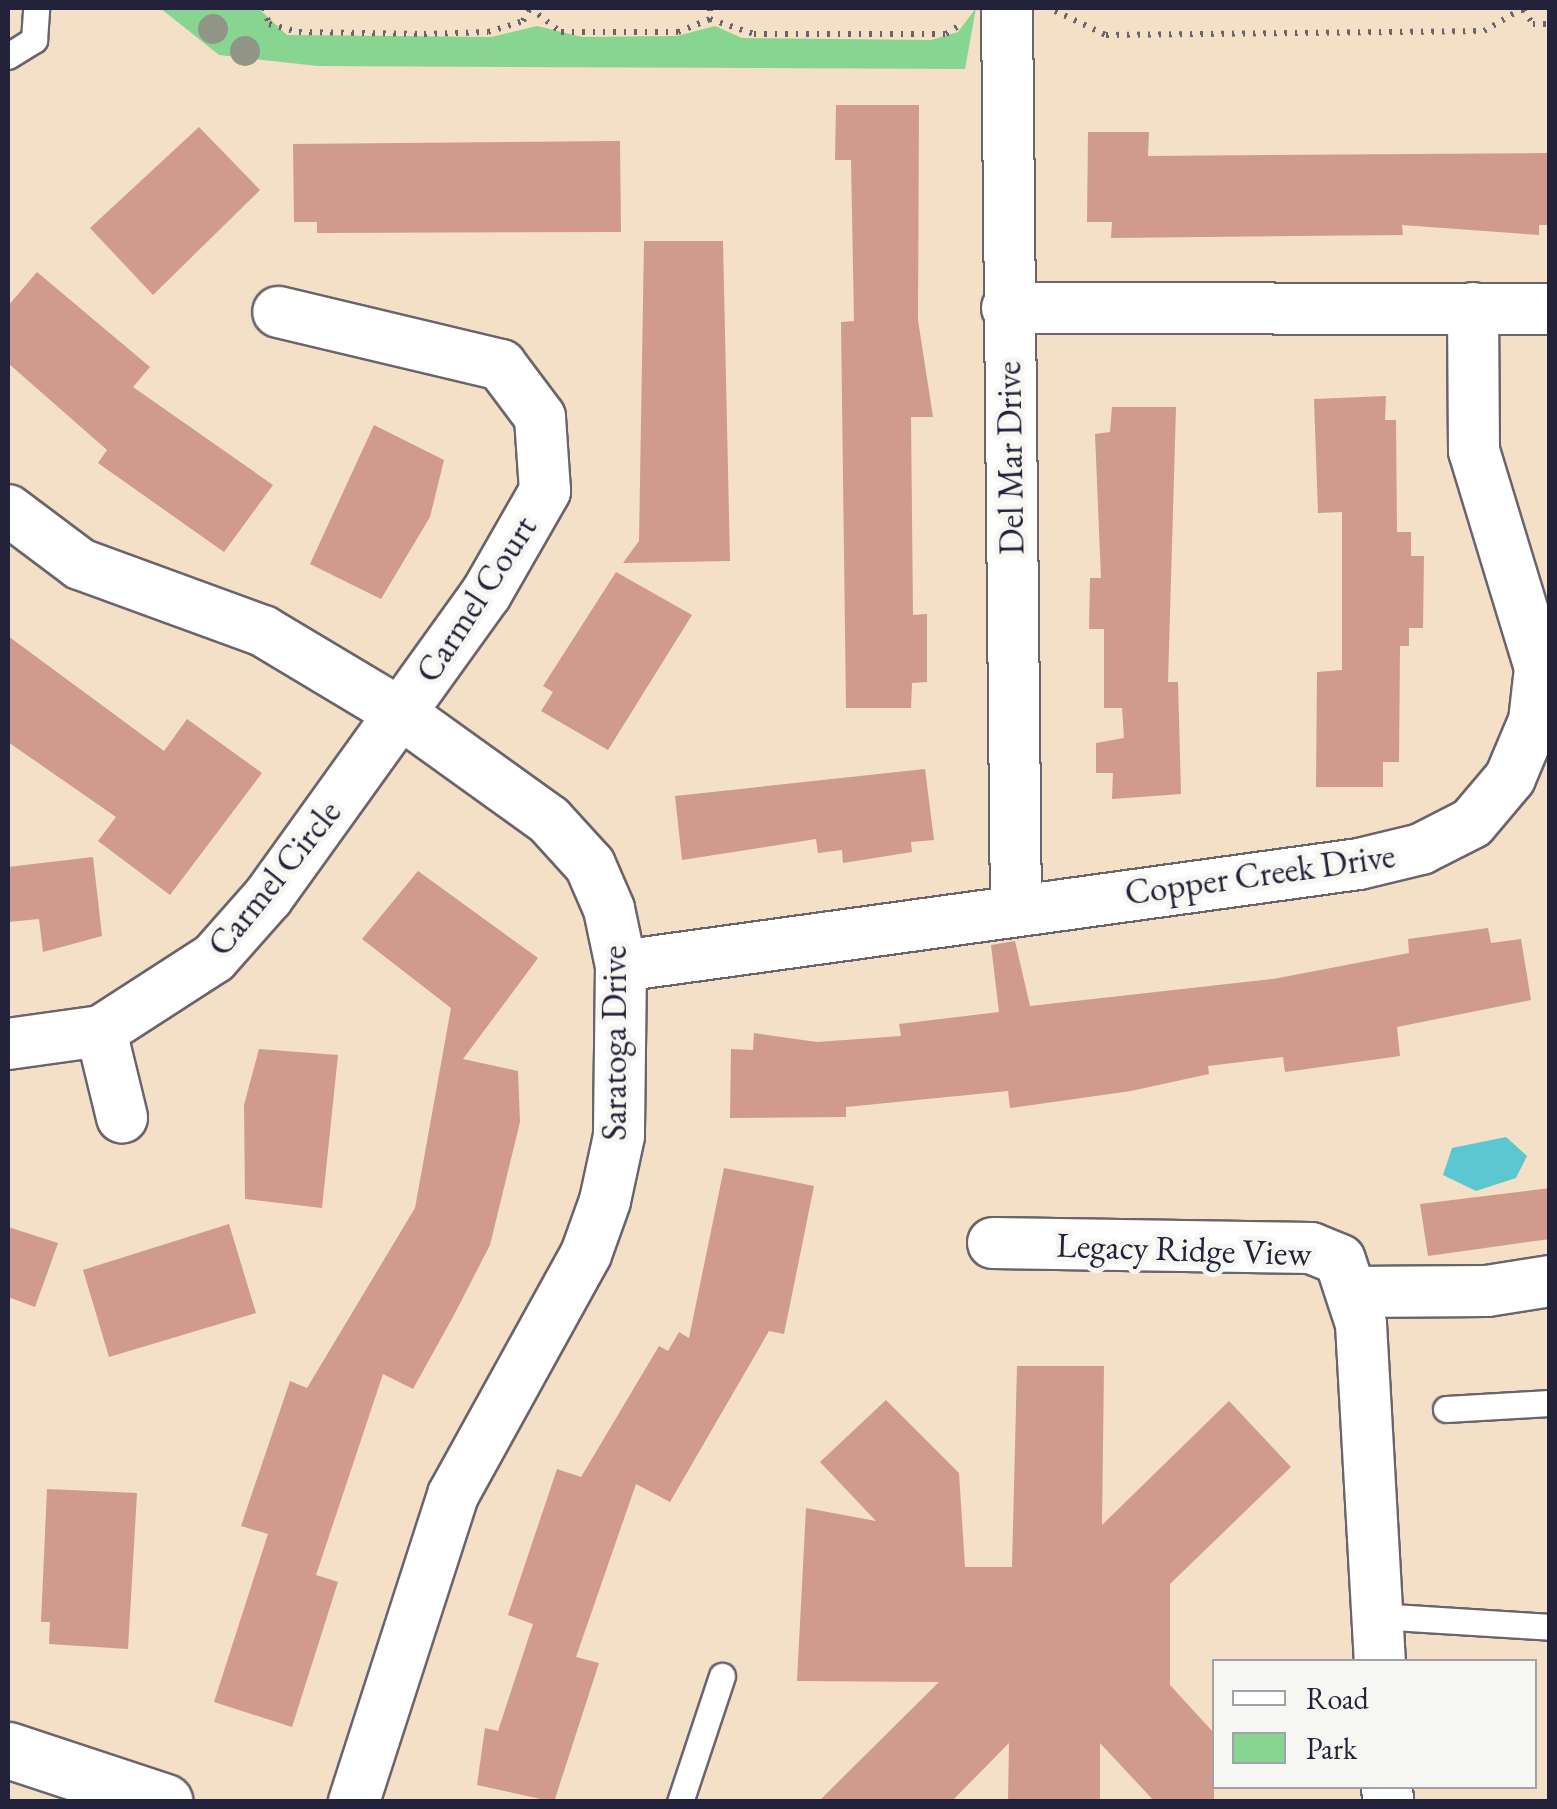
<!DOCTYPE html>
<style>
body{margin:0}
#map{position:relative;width:1557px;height:1809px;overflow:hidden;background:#f3e0c6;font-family:"EB Garamond",serif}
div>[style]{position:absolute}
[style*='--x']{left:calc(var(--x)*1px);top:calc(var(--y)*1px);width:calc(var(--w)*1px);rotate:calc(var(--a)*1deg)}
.green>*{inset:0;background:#88d491}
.water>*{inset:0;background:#5bc8d1}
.building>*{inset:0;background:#d09a8c}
.path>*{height:6px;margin-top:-3px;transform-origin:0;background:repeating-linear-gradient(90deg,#6b646c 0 2.5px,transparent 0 10.5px)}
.roads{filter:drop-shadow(2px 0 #6b646c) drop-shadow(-2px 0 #6b646c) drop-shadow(0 2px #6b646c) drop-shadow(0 -2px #6b646c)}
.lane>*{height:25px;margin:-12.5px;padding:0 12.5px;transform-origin:12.5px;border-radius:12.5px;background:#fff}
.street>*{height:50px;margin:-25px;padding:0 25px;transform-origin:25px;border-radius:25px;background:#fff}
.secondary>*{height:55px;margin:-27.5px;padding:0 27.5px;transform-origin:27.5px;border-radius:27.5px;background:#fff}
.trees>*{width:30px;height:30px;margin:-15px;border-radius:50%;background:#919588}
span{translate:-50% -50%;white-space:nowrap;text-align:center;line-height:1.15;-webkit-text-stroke:10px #f6f6f2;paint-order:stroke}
.street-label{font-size:35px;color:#22223b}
.frame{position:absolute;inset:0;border:10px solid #22223b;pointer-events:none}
.legend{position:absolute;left:1212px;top:1659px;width:325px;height:130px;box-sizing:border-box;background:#f6f6f2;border:2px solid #a1a1a9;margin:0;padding:12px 18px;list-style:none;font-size:30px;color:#22223b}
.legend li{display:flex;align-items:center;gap:20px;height:50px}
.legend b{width:50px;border:2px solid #a1a1a9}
</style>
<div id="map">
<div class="green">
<i style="clip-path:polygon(160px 8px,258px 8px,287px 35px,491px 37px,537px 26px,582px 37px,677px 36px,715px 26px,742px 38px,931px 40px,958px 32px,976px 8px,965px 69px,318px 66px,219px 55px)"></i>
</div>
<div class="water">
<i style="clip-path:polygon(1506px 1137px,1527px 1156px,1516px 1178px,1476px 1191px,1443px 1175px,1452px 1148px)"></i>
</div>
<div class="building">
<i style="clip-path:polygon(836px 105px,919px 105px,918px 320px,933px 417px,911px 417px,913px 615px,927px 614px,927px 682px,912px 683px,911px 708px,846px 708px,841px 322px,854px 321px,851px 160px,835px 160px)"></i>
<i style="clip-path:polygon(199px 127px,260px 190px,153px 295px,90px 228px)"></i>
<i style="clip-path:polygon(1088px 132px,1149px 132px,1148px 156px,1550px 153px,1550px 225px,1539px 225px,1539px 235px,1402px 225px,1403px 235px,1111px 238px,1112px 222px,1087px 222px)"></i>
<i style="clip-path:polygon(620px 141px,621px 232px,317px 233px,317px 222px,294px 222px,293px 144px)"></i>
<i style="clip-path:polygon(644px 241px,723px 241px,730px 561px,623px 563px,639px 541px)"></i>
<i style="clip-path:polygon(37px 272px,150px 367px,133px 387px,273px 485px,224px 552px,98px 463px,107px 450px,8px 363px,8px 306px)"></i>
<i style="clip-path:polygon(1386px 396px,1385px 420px,1396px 420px,1397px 532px,1411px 532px,1411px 556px,1424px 556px,1423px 628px,1409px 628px,1409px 646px,1400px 646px,1399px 762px,1383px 762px,1383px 787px,1316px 787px,1317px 672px,1342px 670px,1342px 512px,1318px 513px,1314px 399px)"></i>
<i style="clip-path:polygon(1112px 407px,1176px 407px,1168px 682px,1178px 682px,1181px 794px,1112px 799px,1113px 773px,1096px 773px,1096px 743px,1124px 738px,1122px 708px,1104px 708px,1104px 629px,1089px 629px,1090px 578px,1101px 578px,1095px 434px,1110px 432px)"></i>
<i style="clip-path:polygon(374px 425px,444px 460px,430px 517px,381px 599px,310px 564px)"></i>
<i style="clip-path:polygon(616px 572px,692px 615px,608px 750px,541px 711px,553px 692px,543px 686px)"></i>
<i style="clip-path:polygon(8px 636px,164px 751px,187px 719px,262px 773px,170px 895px,98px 841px,116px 817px,8px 742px)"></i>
<i style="clip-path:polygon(925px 769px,934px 840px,911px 842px,912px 852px,843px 863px,842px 850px,818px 853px,816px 839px,682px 860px,675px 796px)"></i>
<i style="clip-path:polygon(93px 857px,102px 936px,43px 952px,39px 919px,8px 922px,8px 867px)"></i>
<i style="clip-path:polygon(418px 871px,538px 958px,463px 1059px,518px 1071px,520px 1122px,490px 1245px,454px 1315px,413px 1389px,383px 1374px,316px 1575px,338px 1582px,292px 1727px,214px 1702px,268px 1534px,241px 1526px,290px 1381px,307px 1388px,415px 1208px,451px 1008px,362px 939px)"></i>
<i style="clip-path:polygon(1488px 928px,1491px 943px,1521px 939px,1531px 1000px,1397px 1027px,1400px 1056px,1285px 1072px,1283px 1057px,1208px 1066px,1209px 1074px,1131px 1091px,1010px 1108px,1008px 1091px,846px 1107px,846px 1117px,730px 1118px,731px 1049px,753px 1050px,754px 1033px,817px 1042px,901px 1036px,899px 1024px,999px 1012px,991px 945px,1015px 941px,1030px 1006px,1273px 979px,1409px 953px,1408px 939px)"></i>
<i style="clip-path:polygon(259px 1049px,338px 1055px,322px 1208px,245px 1199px,244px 1105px)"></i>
<i style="clip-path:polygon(724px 1168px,814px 1186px,784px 1334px,769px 1331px,670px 1502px,636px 1484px,576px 1657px,599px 1663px,554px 1802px,477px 1785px,485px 1728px,498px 1731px,533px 1624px,508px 1615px,557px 1469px,581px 1477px,659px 1346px,668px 1351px,679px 1332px,689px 1338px)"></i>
<i style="clip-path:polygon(1550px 1188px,1550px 1239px,1428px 1256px,1420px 1204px)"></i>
<i style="clip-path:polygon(229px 1224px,256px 1313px,109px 1357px,83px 1270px)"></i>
<i style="clip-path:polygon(8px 1227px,58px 1243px,35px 1307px,8px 1297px)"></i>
<i style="clip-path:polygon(1017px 1366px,1104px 1366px,1102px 1525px,1229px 1401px,1291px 1467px,1170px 1584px,1170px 1685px,1214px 1733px,1214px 1802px,1155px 1802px,1100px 1743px,1100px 1802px,1008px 1802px,1009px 1743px,951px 1802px,818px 1802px,939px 1682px,797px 1681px,806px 1508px,876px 1521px,820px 1462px,886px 1400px,959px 1473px,965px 1567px,1012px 1567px)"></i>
<i style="clip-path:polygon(47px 1489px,137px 1493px,128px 1649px,49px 1644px,50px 1622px,41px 1622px)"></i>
</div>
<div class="path">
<i style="--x:264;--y:8;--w:17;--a:73"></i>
<i style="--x:269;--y:24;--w:31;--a:15"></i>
<i style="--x:299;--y:32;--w:125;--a:0.9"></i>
<i style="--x:424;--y:34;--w:64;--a:-1.8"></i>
<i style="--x:488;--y:32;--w:37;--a:-17"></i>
<i style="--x:523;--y:21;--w:15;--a:-62"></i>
<i style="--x:530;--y:8;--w:39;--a:38"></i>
<i style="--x:561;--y:32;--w:117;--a:0"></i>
<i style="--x:678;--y:32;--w:35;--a:-22"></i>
<i style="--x:710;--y:8;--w:11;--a:90"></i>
<i style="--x:710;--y:19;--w:46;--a:18.8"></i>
<i style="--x:754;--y:34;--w:192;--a:0"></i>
<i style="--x:946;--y:34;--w:17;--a:-33"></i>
<i style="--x:1523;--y:10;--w:17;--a:54"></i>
<i style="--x:1533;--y:24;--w:17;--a:0"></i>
<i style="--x:1055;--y:11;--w:56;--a:25.2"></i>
<i style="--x:1106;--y:35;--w:378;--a:-0.6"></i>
<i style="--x:1484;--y:31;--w:45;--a:-30.5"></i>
</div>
<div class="roads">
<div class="lane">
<i style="--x:8;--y:56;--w:31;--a:-32"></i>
<i style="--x:34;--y:40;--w:32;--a:-86"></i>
<i style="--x:1446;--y:1409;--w:104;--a:-3.3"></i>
<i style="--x:1377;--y:1616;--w:173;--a:3.6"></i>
<i style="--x:680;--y:1802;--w:133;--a:-71.6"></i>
</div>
<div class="street">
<i style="--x:1007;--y:8;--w:900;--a:89.43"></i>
<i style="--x:1007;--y:308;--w:543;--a:0.11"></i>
<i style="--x:8;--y:510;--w:90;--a:36.9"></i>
<i style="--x:80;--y:564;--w:195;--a:20.1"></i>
<i style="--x:263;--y:631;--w:160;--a:30.9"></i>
<i style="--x:400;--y:713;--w:183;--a:35.7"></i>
<i style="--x:549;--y:820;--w:61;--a:47.7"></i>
<i style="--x:590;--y:865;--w:48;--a:66.6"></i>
<i style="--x:609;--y:909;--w:58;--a:78.1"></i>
<i style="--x:621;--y:966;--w:170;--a:90.7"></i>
<i style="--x:619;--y:1136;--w:66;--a:102.2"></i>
<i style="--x:605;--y:1201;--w:56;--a:109.7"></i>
<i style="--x:586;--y:1254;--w:275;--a:118.9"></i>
<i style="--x:453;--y:1495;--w:323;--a:107.9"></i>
<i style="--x:621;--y:966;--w:745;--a:-7.87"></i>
<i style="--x:1359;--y:864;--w:64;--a:-13.6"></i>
<i style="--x:1421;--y:849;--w:57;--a:-27"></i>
<i style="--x:1472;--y:823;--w:59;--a:-49.8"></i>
<i style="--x:1510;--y:778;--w:62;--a:-67.2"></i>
<i style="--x:1534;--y:721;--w:53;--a:-83.5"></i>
<i style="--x:1540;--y:668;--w:227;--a:-106.9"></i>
<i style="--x:1474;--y:451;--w:143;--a:-90.4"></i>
<i style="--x:101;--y:1031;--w:89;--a:76.3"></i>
<i style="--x:8;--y:1044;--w:94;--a:-8"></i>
<i style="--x:101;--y:1031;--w:135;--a:-32.9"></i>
<i style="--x:214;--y:958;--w:81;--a:-48.5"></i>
<i style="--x:268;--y:897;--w:373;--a:-54.3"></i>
<i style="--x:486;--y:594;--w:119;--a:-60.2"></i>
<i style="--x:545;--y:491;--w:74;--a:-93.9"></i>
<i style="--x:540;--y:417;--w:65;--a:-126.9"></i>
<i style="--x:501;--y:365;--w:229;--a:-166.6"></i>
<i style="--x:993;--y:1243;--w:318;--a:0.9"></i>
<i style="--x:1311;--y:1248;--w:31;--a:22"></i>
<i style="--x:1340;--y:1260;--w:67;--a:71.8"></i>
<i style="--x:1361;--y:1324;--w:339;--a:86.8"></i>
<i style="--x:1351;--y:1292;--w:136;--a:-0.4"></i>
<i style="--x:1487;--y:1291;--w:64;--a:-9"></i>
<i style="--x:1387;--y:1786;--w:16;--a:86"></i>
</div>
<div class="secondary">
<i style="--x:8;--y:1750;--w:165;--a:18.3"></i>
</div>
</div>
<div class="trees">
<i style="left:213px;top:29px"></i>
<i style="left:245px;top:51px"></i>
</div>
<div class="street-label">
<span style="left:1010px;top:458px;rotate:-91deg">Del Mar Drive</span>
<span style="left:476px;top:599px;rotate:-57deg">Carmel Court</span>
<span style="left:1260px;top:874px;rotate:-8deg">Copper Creek Drive</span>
<span style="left:274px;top:878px;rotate:-51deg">Carmel Circle</span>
<span style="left:614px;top:1043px;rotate:-90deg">Saratoga Drive</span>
<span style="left:1184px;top:1249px;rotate:2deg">Legacy Ridge View</span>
</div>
<div class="frame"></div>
<ul class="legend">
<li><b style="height:12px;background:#fff"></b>Road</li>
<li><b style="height:28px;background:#88d491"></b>Park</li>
</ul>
</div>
